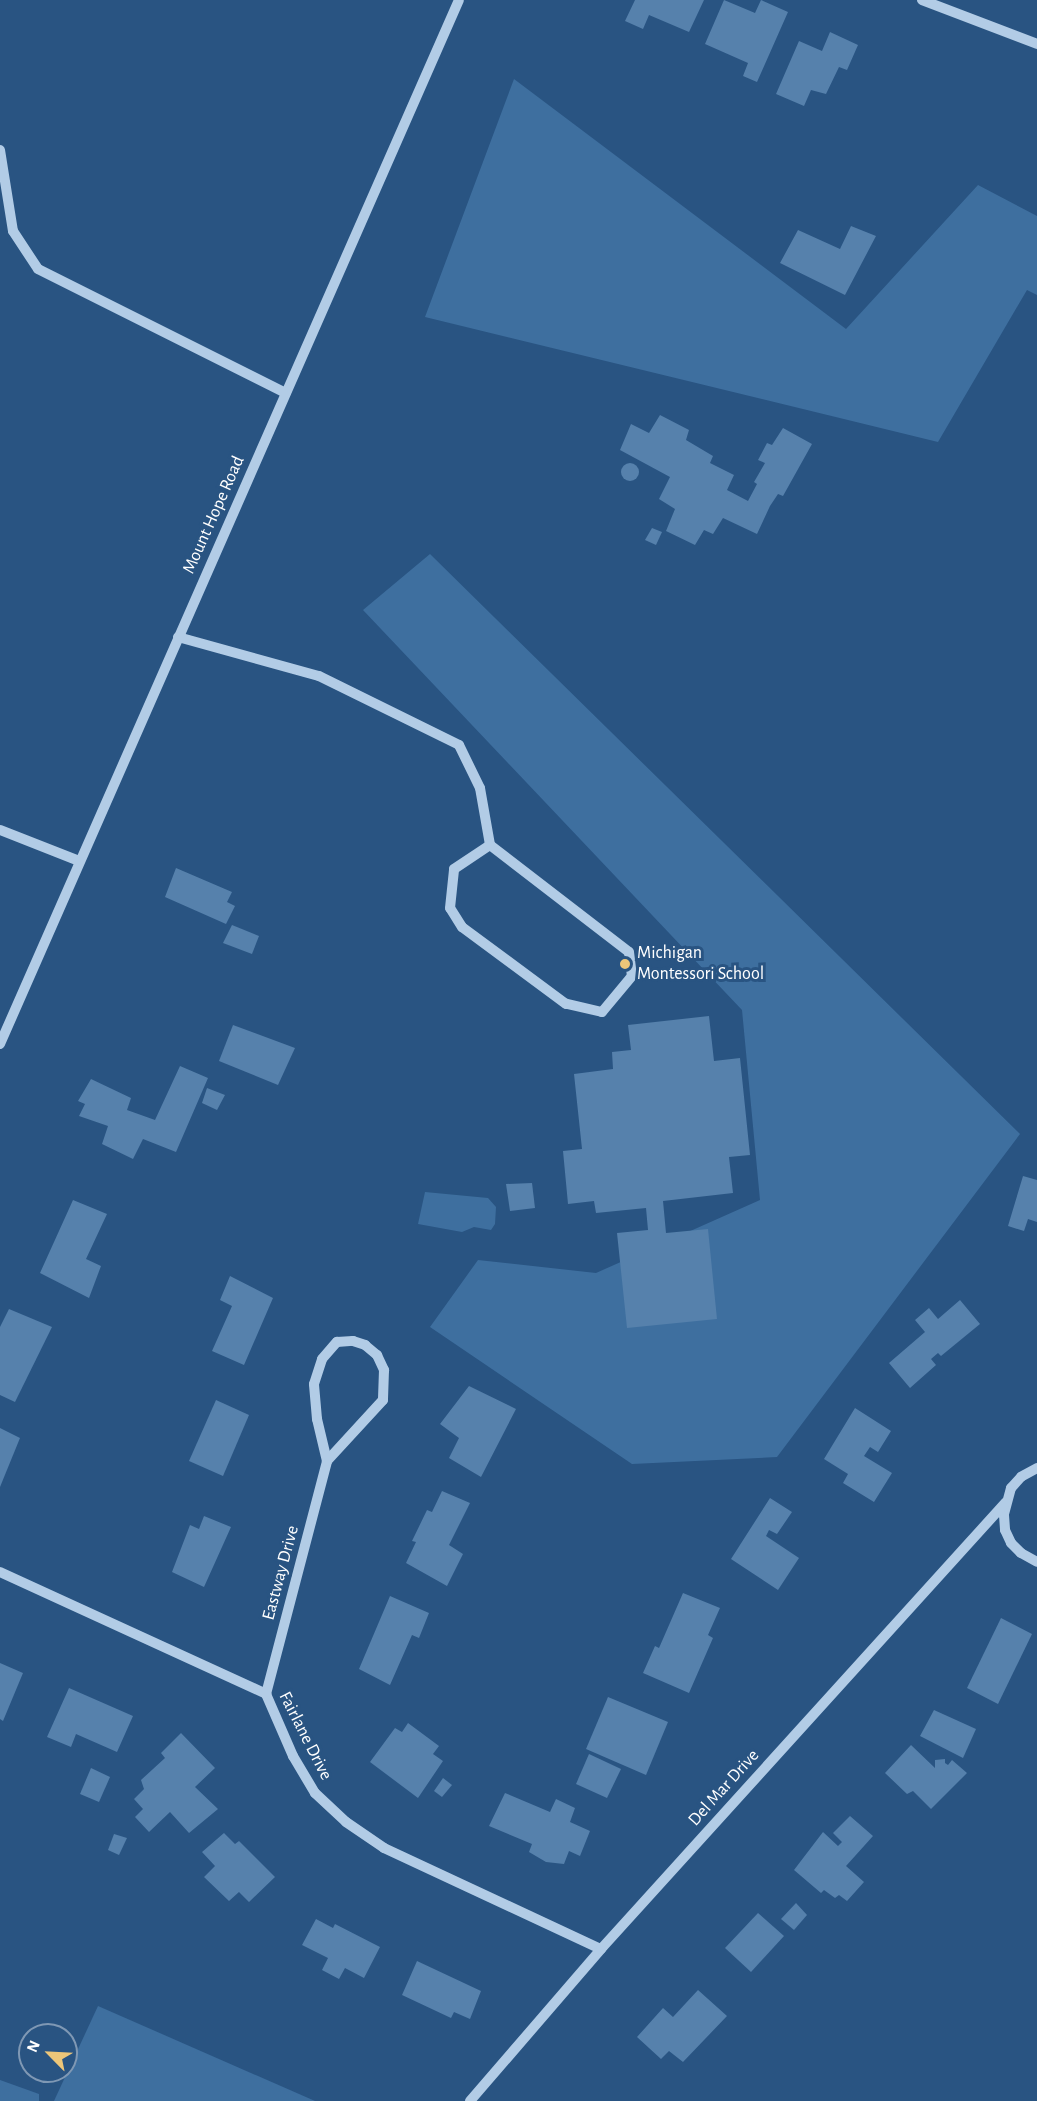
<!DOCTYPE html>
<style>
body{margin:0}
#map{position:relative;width:1037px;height:2101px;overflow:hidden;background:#295482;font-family:"Alegreya Sans",sans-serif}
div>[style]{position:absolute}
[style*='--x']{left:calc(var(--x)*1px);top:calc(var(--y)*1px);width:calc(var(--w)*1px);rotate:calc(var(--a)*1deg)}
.green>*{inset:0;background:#3e6f9f}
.building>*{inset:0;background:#5681ac}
.round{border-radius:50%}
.minor>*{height:10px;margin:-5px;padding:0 5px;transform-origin:5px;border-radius:5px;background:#b2cce6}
.dots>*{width:16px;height:16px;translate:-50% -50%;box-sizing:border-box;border:3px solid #295482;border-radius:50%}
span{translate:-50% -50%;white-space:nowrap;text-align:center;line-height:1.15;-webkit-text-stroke:6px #295482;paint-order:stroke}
.street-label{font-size:18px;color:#fff}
.poi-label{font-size:18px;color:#fff}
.left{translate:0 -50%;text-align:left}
.north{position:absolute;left:18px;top:2023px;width:60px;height:60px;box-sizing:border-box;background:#295482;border:2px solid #7f98b4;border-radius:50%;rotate:294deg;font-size:16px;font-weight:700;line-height:24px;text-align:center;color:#fff}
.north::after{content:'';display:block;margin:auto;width:21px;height:27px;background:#edc679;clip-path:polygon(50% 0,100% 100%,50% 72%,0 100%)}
</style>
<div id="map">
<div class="green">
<i style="clip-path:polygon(514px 79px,846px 329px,978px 185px,1037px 216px,1037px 295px,1027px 290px,938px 442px,425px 317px)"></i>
<i style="clip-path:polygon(430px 554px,1020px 1134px,777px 1457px,632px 1464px,430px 1327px,478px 1260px,596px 1273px,760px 1200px,742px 1010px,363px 610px)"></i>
<i style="clip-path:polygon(425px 1192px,488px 1198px,496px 1207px,495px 1224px,491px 1230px,474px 1227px,462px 1232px,418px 1224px)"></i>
<i style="clip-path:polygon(98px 2006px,315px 2101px,54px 2101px)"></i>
<i style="clip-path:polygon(0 2080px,39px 2094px,39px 2101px,0 2101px)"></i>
</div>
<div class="building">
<i style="clip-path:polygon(635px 0,704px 0,689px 32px,649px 15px,643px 29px,625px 21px)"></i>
<i style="clip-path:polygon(724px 0,755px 13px,761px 0,788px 12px,757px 82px,743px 76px,748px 63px,705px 44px)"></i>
<i style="clip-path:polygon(830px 32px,858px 45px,847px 70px,839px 67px,826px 94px,811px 90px,804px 106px,776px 94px,799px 41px,822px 51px)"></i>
<i style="clip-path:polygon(851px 226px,876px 236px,845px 295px,780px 263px,798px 230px,840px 249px)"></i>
<i style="clip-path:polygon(660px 415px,689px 430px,686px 440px,713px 456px,710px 463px,734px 475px,727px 490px,748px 501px,757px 484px,754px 482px,765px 463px,758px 460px,767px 443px,772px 445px,783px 428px,812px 444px,783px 496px,778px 494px,770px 506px,757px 534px,723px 518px,713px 534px,704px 530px,695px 545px,666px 531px,675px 509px,659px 499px,670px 477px,620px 450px,631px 424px,649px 433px)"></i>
<i class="round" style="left:621px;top:463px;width:18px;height:18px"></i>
<i style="clip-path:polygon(652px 528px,662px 532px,656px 545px,645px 540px)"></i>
<i style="clip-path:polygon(176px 868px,232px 892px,227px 902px,235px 906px,226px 924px,165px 897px)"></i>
<i style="clip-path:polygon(232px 925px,259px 936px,252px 954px,223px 943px)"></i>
<i style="clip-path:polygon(709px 1016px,714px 1061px,740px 1058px,750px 1155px,729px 1157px,733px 1193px,663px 1201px,666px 1233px,708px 1229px,717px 1319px,627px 1328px,617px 1233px,648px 1230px,646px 1208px,596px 1213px,594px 1201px,568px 1204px,563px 1151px,582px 1149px,574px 1074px,613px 1069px,612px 1052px,631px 1050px,628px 1025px)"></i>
<i style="clip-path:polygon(233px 1025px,295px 1048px,278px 1085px,219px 1061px)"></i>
<i style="clip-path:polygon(180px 1066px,208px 1078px,176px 1152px,143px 1139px,133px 1159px,102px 1144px,108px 1126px,79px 1116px,85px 1104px,78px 1101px,91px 1079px,131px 1098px,127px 1110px,155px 1120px)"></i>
<i style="clip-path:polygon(207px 1088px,225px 1095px,217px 1110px,202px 1103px)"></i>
<i style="clip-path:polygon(1023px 1176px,1037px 1180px,1037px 1222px,1028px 1219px,1024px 1231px,1008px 1226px)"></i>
<i style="clip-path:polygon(532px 1183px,535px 1208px,510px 1211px,506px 1184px)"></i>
<i style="clip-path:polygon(73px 1200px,107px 1214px,86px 1259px,101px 1266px,89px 1298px,40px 1273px)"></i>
<i style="clip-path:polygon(230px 1276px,273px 1298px,244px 1365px,212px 1351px,232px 1306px,220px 1300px)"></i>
<i style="clip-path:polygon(960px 1300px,980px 1324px,941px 1356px,938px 1353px,931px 1359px,936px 1365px,910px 1388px,889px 1363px,925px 1332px,915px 1320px,929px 1308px,938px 1319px)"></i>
<i style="clip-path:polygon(9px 1309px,52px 1327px,15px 1402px,0 1395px,0 1327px)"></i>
<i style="clip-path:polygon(469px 1386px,516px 1409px,481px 1477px,449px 1458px,459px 1438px,440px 1424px)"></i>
<i style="clip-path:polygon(216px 1400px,249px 1415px,223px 1476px,189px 1461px)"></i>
<i style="clip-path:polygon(855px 1408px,891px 1431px,878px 1452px,870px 1447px,864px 1456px,892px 1473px,874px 1502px,843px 1483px,848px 1474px,824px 1459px)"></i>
<i style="clip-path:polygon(0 1428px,20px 1438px,0 1487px)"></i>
<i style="clip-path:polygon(442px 1491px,470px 1503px,449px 1545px,463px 1554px,447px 1586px,406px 1563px,416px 1542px,412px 1541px,427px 1510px,432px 1512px)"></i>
<i style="clip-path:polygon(770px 1498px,792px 1512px,777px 1534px,769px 1530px,766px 1536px,799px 1558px,778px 1590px,731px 1559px)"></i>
<i style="clip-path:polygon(204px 1516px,231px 1527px,204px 1587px,172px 1572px,190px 1525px,199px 1529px)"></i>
<i style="clip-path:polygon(683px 1593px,720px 1608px,708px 1635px,713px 1638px,689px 1693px,643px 1673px,655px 1646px,659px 1648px)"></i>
<i style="clip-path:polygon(390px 1596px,429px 1613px,419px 1638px,412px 1635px,390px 1685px,359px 1669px)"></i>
<i style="clip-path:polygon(1001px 1618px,1032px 1634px,998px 1704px,967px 1688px)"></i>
<i style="clip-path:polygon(0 1663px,23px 1673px,3px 1721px,0 1719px)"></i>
<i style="clip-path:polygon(69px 1688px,133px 1716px,117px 1752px,76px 1734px,71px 1747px,47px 1737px)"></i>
<i style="clip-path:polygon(608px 1697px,668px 1722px,646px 1775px,586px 1749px)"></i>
<i style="clip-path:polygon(934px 1710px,976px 1729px,963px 1758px,920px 1736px)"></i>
<i style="clip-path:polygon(408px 1723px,439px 1746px,433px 1754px,443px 1761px,418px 1798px,370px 1762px,395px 1728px,402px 1732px)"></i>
<i style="clip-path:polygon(181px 1733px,215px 1768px,195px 1787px,218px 1809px,189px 1833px,170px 1812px,149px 1832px,135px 1817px,143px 1809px,134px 1799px,144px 1789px,141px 1780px,165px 1758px,161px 1753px)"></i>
<i style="clip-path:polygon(911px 1745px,935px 1768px,935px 1760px,945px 1759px,945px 1763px,948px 1765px,952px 1760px,967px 1773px,931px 1809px,913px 1791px,907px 1794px,885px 1773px)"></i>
<i style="clip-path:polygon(589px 1754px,621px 1769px,607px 1798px,576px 1784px)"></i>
<i style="clip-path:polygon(91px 1768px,110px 1777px,99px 1802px,80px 1794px)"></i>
<i style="clip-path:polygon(443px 1778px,452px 1785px,442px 1797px,434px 1791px)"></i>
<i style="clip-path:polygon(505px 1793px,550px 1812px,556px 1799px,575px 1808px,570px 1822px,590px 1831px,580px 1856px,569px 1851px,564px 1864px,546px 1862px,529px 1852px,532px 1844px,489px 1826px)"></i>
<i style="clip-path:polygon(850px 1816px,873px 1836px,846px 1866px,864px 1882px,847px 1901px,839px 1895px,835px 1898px,824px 1890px,821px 1893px,794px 1870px,823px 1832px,838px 1846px,842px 1842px,833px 1833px)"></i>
<i style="clip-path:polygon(224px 1833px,235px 1844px,239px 1841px,275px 1877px,249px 1902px,239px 1892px,229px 1901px,204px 1877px,215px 1866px,202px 1852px)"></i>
<i style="clip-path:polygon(114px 1834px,127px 1838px,119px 1855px,108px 1850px)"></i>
<i style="clip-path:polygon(796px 1903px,807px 1915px,794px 1930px,781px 1919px)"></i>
<i style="clip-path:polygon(758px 1913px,784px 1936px,751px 1972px,725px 1948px)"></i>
<i style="clip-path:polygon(316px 1919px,333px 1928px,335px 1924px,380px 1947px,364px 1978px,345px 1968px,339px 1979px,322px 1970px,328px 1958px,302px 1945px)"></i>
<i style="clip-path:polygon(417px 1961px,481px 1991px,470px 2019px,454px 2012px,451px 2018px,402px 1995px)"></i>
<i style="clip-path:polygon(698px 1990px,727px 2016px,683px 2062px,669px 2051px,661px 2059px,637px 2037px,663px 2008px,673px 2017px)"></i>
</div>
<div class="minor">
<i style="--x:922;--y:0;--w:123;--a:20.9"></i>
<i style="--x:0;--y:150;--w:82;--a:80.9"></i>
<i style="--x:13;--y:231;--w:45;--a:56.7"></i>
<i style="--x:38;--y:269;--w:277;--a:26.6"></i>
<i style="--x:178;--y:637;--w:146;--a:15.5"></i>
<i style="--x:319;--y:676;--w:156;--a:26.2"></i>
<i style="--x:459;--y:745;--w:48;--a:64"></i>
<i style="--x:480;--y:788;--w:58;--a:80"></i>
<i style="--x:490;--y:845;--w:175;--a:37.6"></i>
<i style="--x:629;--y:952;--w:24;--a:83"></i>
<i style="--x:632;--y:976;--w:47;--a:129.8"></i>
<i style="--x:602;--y:1012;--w:37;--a:-167"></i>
<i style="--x:566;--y:1004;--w:129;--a:-143.5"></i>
<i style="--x:462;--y:927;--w:22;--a:-122"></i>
<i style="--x:450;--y:908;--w:39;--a:-84"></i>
<i style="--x:454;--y:869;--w:43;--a:-33.7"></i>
<i style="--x:0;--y:830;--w:85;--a:21.4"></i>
<i style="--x:0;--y:1044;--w:1140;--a:-66.27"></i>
<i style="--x:1037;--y:1468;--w:18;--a:151"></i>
<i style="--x:1021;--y:1477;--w:15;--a:132"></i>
<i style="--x:1011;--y:1488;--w:28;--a:105"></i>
<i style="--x:1004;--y:1515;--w:15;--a:86"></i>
<i style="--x:1005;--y:1530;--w:14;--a:65"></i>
<i style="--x:1011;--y:1543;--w:14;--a:45"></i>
<i style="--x:1021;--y:1553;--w:18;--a:29"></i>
<i style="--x:0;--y:1572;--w:293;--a:24.6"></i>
<i style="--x:266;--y:1694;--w:68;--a:66.5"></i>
<i style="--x:293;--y:1756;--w:43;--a:59.3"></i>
<i style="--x:315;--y:1793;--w:42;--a:43.1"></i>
<i style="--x:346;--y:1822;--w:46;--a:34.4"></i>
<i style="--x:384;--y:1848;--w:239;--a:25"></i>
<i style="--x:266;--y:1694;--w:241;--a:-75.3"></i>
<i style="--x:327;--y:1461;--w:43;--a:-103.4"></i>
<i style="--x:317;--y:1419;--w:35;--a:-95"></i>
<i style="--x:314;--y:1384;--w:26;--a:-72"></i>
<i style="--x:322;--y:1359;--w:23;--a:-49"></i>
<i style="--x:337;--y:1342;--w:16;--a:-4"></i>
<i style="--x:353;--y:1341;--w:13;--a:18"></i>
<i style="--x:365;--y:1345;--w:16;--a:40"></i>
<i style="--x:377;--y:1355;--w:17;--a:65"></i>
<i style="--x:384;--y:1370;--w:30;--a:92"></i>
<i style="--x:383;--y:1400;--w:83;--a:132.6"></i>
<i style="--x:470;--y:2101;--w:201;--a:-49.2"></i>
<i style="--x:601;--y:1949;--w:603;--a:-47.82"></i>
</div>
<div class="dots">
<i style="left:625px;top:964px;background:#edc679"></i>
</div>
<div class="street-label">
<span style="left:214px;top:515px;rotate:-66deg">Mount Hope Road</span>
<span style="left:281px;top:1573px;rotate:-75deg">Eastway Drive</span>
<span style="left:305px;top:1736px;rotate:63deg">Fairlane Drive</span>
<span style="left:724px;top:1788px;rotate:-48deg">Del Mar Drive</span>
</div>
<div class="poi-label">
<span class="left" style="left:637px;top:964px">Michigan<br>Montessori School</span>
</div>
<div class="north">N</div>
</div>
